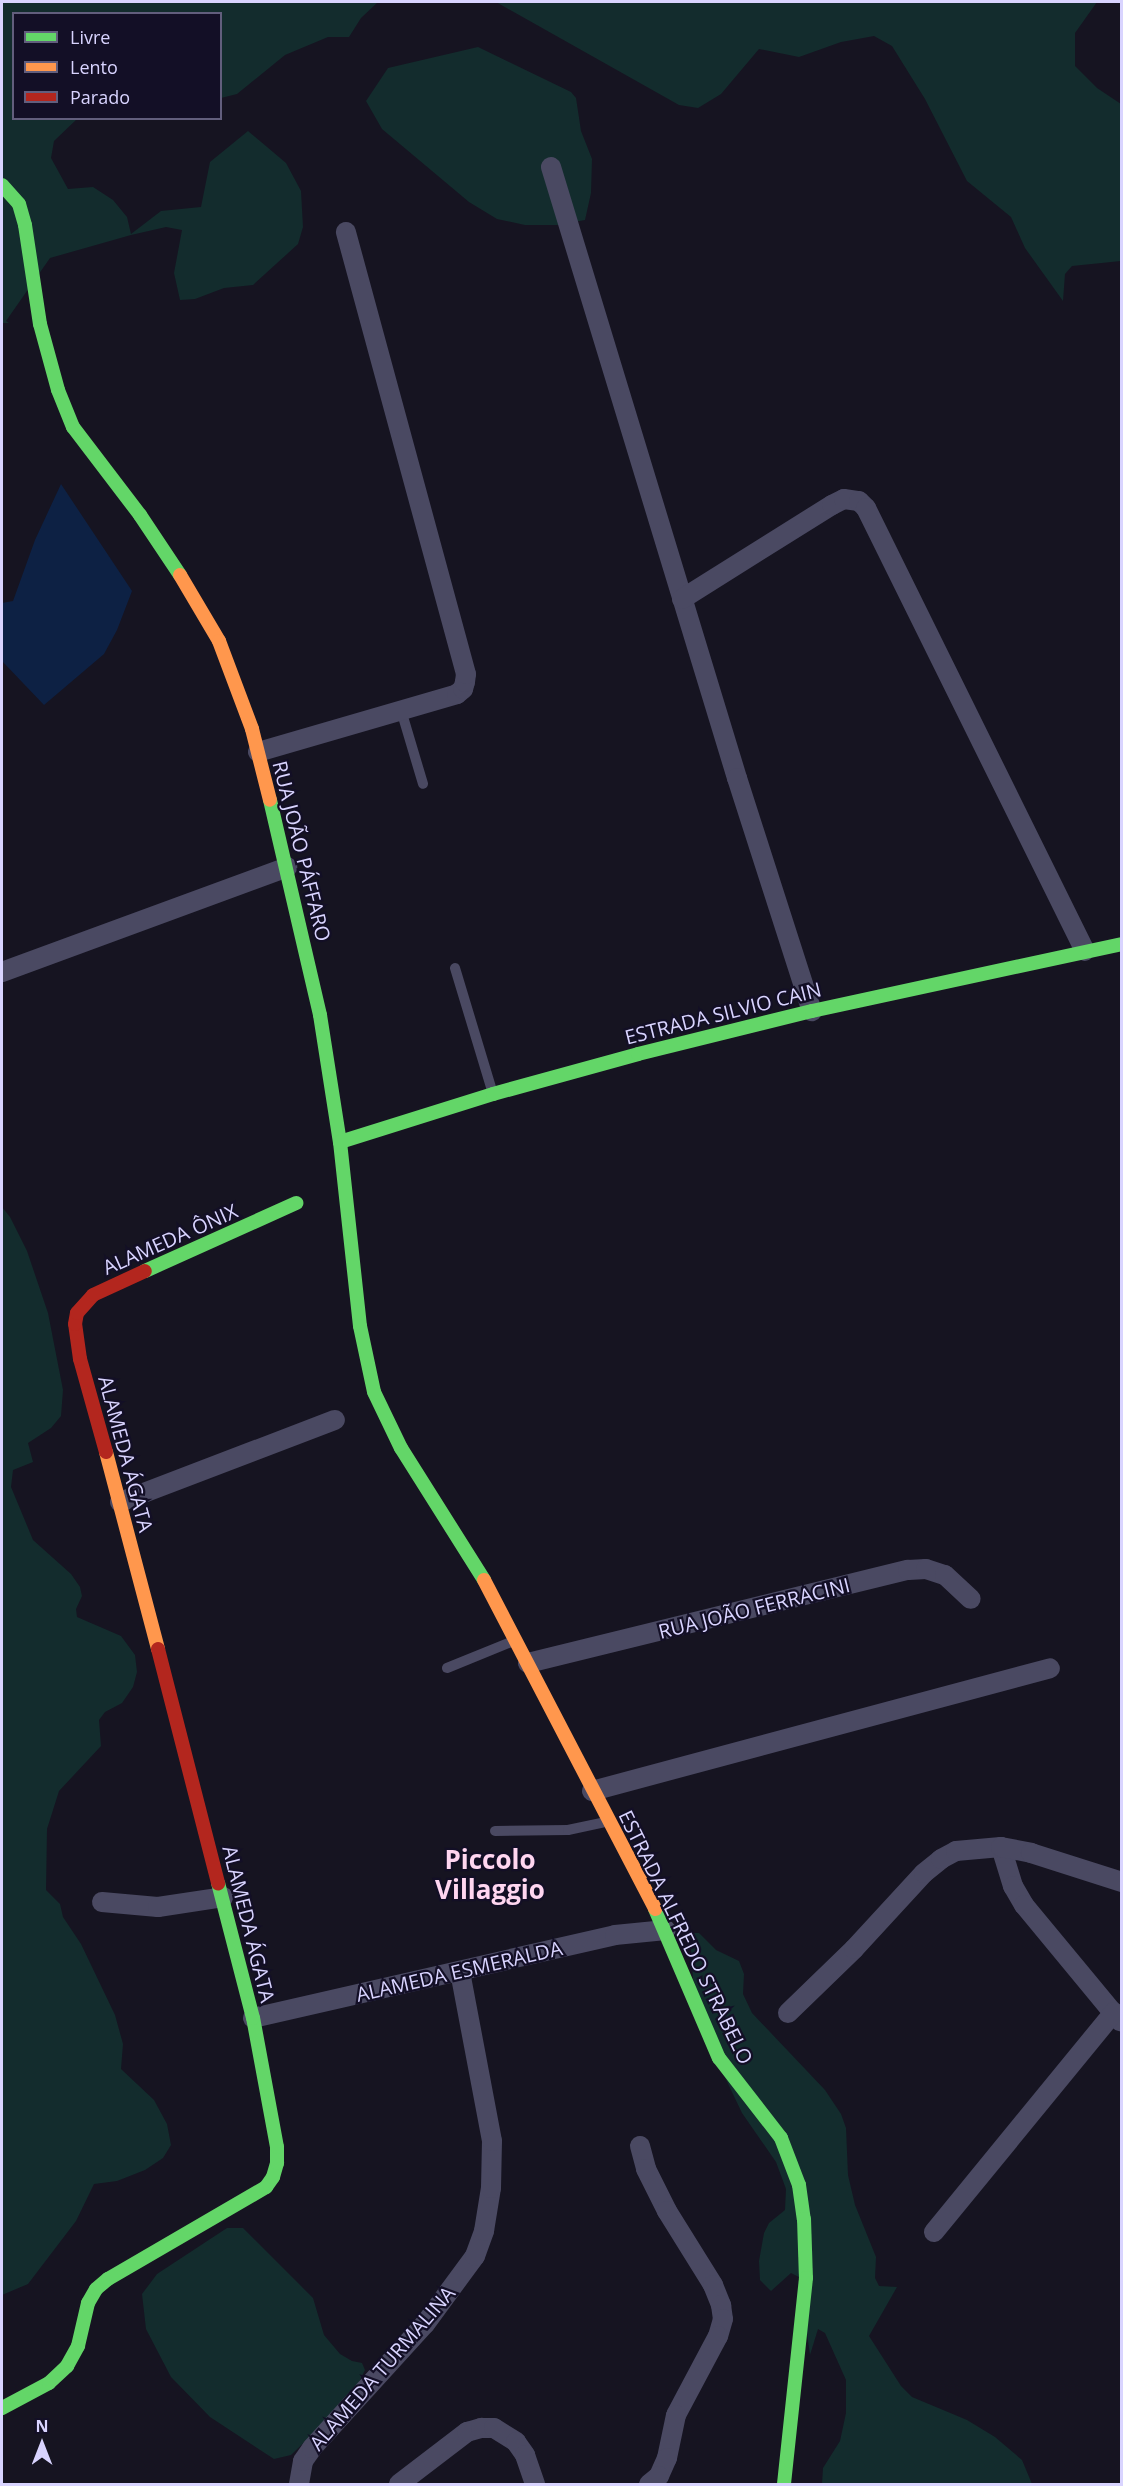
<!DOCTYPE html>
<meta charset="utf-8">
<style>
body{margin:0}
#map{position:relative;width:1123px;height:2486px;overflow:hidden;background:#161421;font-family:"Open Sans",sans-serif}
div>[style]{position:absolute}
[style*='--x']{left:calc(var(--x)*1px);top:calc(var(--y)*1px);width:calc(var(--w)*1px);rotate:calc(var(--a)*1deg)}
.green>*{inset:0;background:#132c2d}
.water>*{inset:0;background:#0d2144}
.lane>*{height:10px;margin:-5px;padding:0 5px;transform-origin:5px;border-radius:5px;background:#4a4962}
.street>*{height:20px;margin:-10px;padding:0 10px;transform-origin:10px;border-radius:10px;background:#4a4962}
.fast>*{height:14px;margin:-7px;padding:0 7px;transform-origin:7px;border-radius:7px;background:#63d668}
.slow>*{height:14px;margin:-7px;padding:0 7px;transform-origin:7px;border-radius:7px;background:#ff974d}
.jam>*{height:14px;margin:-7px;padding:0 7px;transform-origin:7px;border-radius:7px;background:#b3261e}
span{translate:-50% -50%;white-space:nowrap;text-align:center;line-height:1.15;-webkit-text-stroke:4.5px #130f26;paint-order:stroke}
.street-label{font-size:20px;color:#d9d4ff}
.district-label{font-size:26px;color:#ffd6f0;font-weight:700}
.frame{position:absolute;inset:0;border:3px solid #d9d4ff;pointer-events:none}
.legend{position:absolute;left:12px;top:12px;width:210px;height:108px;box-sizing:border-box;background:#130f26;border:2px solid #625e7d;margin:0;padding:8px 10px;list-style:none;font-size:18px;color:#d9d4ff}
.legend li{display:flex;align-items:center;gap:12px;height:30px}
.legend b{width:30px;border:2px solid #625e7d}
.north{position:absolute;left:12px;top:2414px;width:60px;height:60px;-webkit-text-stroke:4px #130f26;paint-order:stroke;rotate:0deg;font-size:16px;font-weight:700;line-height:24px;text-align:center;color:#d9d4ff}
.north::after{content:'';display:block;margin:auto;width:21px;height:27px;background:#d9d4ff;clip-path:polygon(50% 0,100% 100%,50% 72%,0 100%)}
</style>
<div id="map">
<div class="green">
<i style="clip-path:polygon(2px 2px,378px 2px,361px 18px,349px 37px,328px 37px,285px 55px,237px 94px,221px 98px,220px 14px,14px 14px,14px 118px,77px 119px,54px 141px,51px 158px,68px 189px,93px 187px,113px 200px,127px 217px,131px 234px,161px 211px,201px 207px,210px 162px,248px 131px,286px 163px,301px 191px,303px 227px,298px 244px,253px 285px,224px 288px,195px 299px,180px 300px,174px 273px,182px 230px,166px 227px,131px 235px,50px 258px,6px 321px,9px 323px,2px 323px)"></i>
<i style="clip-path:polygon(496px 2px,1097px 2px,1075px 33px,1075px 66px,1097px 88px,1121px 104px,1121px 261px,1072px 266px,1065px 274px,1063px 301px,1025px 248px,1011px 217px,967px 181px,925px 99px,892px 46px,874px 36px,841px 42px,799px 57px,759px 49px,721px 94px,698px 108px,679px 105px)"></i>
<i style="clip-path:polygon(478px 47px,571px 92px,576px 98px,581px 131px,592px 159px,591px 193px,585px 220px,558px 225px,525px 225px,497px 219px,469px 202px,382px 129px,366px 101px,388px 68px)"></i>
<i style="clip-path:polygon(2px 1207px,10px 1217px,27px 1251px,48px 1313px,63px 1390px,61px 1416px,51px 1428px,28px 1443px,33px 1462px,13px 1470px,11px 1487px,33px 1540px,71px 1574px,80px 1587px,82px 1596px,76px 1609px,77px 1617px,121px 1636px,135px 1655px,137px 1672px,133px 1687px,122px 1703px,105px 1712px,99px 1720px,101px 1746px,59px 1791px,47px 1829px,46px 1890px,60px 1904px,63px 1917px,81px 1944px,115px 2015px,123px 2044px,121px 2069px,154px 2100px,167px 2124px,171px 2145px,163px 2158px,145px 2170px,117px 2181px,94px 2184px,76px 2221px,28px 2284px,2px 2295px)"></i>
<i style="clip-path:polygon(694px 1933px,699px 1933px,716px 1950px,739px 1961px,744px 1974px,743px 1994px,752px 2013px,825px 2090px,841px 2114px,846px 2128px,848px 2175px,855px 2205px,876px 2257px,875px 2278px,879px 2286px,897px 2287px,869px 2336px,901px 2386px,912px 2397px,967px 2420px,995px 2437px,1022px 2460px,1032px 2484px,822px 2484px,823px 2468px,840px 2441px,846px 2413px,846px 2380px,825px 2333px,818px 2329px,810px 2355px,799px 2277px,791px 2273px,771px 2291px,760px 2280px,759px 2261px,764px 2233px,769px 2223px,785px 2210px,786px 2189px,776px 2162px,742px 2113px,711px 2048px,693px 1979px,691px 1950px)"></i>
<i style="clip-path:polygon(227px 2228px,243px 2228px,313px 2298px,324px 2335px,340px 2354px,352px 2361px,362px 2363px,365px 2370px,352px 2396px,291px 2455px,274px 2459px,210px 2417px,171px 2377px,146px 2329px,142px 2294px,157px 2274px)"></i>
</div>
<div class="water">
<i style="clip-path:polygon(61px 484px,132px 591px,117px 630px,104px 654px,44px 705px,2px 661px,2px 603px,13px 601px,35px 540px)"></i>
</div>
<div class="lane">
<i style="--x:401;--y:710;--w:77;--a:73.4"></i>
<i style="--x:455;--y:968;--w:132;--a:73.2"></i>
<i style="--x:447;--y:1668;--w:74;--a:-22.1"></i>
<i style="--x:495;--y:1831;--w:73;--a:-0.8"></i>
<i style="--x:568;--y:1830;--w:39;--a:-12"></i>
</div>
<div class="street">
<i style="--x:551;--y:167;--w:639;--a:73.07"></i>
<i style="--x:737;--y:778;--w:245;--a:72.2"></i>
<i style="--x:682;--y:599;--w:177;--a:-32.1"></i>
<i style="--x:832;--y:505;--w:13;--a:-27"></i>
<i style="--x:844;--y:499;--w:15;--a:8"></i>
<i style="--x:859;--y:501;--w:10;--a:45"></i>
<i style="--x:866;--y:508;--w:494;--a:63.7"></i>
<i style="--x:258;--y:752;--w:207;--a:-16.2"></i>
<i style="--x:457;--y:694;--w:8;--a:-40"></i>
<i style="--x:463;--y:689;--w:7;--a:-74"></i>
<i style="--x:465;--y:682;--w:8;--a:-83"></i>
<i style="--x:466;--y:674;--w:458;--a:-105.2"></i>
<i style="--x:2;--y:972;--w:304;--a:-20.2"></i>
<i style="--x:120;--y:1502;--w:230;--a:-20.9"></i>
<i style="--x:528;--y:1663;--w:391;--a:-13.8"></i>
<i style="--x:908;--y:1570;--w:18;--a:-3"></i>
<i style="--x:926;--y:1569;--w:20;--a:18"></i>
<i style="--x:945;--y:1575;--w:35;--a:43"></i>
<i style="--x:592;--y:1791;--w:474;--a:-15"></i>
<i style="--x:1001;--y:1847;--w:41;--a:72.9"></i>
<i style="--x:1013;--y:1886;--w:22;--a:60"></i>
<i style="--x:1024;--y:1905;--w:151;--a:50.4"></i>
<i style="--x:102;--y:1902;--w:56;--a:5.1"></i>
<i style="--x:158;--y:1907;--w:66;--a:-8.7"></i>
<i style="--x:788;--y:2013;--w:92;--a:-44.1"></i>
<i style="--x:854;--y:1949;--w:103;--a:-47.4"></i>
<i style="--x:924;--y:1873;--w:22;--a:-39"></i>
<i style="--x:941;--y:1859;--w:17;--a:-28"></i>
<i style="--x:956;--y:1851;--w:45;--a:-5.1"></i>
<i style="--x:1001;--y:1847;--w:31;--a:11"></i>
<i style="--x:1031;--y:1853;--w:96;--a:17.7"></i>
<i style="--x:253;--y:2018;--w:371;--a:-12.9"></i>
<i style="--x:615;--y:1935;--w:51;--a:-5.6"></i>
<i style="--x:640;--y:2146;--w:24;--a:75"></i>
<i style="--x:646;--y:2169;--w:47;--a:63.4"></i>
<i style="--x:667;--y:2211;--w:87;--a:58.1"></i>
<i style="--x:713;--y:2285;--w:22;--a:68"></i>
<i style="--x:721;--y:2305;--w:14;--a:82"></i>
<i style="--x:723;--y:2319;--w:18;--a:106"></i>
<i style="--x:718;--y:2336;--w:89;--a:118"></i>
<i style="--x:676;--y:2415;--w:44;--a:101.8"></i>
<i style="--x:667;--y:2458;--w:20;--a:114"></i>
<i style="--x:659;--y:2476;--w:13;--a:141"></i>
<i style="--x:934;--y:2232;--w:284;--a:-50.7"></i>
<i style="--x:299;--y:2484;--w:23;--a:-80"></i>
<i style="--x:303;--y:2461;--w:16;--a:-55"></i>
<i style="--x:312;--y:2448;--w:168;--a:-47.7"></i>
<i style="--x:425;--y:2324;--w:84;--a:-53.7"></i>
<i style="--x:475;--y:2256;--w:27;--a:-70"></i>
<i style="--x:484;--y:2231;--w:44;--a:-80.8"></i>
<i style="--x:491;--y:2188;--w:47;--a:-88.8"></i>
<i style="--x:492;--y:2141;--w:173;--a:-100.7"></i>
<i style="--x:399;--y:2484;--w:86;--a:-37.4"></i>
<i style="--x:467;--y:2432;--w:15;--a:-16"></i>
<i style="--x:481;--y:2428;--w:13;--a:0"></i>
<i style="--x:494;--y:2428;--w:26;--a:32"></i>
<i style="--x:516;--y:2442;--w:16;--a:55"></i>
<i style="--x:525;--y:2455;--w:31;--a:71"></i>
</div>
<div class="fast">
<i style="--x:2;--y:185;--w:25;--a:48"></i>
<i style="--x:19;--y:204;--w:22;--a:74"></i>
<i style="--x:25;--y:225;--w:100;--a:81.4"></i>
<i style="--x:40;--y:324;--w:68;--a:74.7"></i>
<i style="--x:58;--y:390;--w:40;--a:68"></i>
<i style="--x:73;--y:427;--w:111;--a:52.7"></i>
<i style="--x:140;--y:515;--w:72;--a:56.3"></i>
<i style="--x:270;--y:800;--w:221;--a:76.9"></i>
<i style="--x:320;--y:1015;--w:129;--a:81.1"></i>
<i style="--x:340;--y:1142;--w:185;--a:83.8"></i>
<i style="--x:360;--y:1326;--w:67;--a:78"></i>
<i style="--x:374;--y:1392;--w:62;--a:64.3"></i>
<i style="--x:401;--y:1448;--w:156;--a:57.8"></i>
<i style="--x:340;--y:1142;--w:160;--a:-17.4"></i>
<i style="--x:493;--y:1094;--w:150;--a:-15.4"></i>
<i style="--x:638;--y:1054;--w:179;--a:-13.9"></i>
<i style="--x:812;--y:1011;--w:317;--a:-12.2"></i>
<i style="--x:145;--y:1271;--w:166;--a:-24.2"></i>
<i style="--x:655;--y:1909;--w:162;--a:66.8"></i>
<i style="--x:719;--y:2058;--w:101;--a:52.2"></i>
<i style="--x:781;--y:2138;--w:50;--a:69"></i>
<i style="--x:799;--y:2185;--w:34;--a:82"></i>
<i style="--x:804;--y:2219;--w:59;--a:88.1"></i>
<i style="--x:806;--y:2278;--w:207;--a:96.1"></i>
<i style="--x:2;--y:2408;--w:53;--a:-28"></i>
<i style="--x:49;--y:2383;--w:25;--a:-43"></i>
<i style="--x:67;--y:2366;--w:23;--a:-61"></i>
<i style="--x:78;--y:2346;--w:44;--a:-76.9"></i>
<i style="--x:88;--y:2303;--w:16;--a:-60"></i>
<i style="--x:96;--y:2289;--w:16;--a:-40"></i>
<i style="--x:108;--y:2279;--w:183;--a:-30.2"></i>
<i style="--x:266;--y:2187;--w:12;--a:-55"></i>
<i style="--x:273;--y:2177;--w:15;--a:-74"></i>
<i style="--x:277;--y:2163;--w:16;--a:-90"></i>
<i style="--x:277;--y:2147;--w:131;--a:-100.5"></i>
<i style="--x:253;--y:2018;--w:139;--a:-104.5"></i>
</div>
<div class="slow">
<i style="--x:180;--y:575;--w:77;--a:59.4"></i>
<i style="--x:219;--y:641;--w:94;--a:69.4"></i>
<i style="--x:252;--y:729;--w:73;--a:75.8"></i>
<i style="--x:106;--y:1452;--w:204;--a:75.2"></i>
<i style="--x:484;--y:1580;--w:371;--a:62.5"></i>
</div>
<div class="jam">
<i style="--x:106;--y:1452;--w:97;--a:-105.6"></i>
<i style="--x:80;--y:1359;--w:35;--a:-98"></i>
<i style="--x:75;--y:1324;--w:11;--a:-80"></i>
<i style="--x:77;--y:1313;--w:24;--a:-48"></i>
<i style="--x:93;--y:1295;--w:57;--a:-24.8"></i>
<i style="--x:158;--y:1649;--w:242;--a:75.6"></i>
</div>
<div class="street-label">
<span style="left:302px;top:851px;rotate:76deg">RUA JOÃO PÁFFARO</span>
<span style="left:723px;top:1013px;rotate:-14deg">ESTRADA SILVIO CAIN</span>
<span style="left:170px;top:1239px;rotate:-24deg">ALAMEDA ÔNIX</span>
<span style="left:126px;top:1454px;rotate:75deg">ALAMEDA ÁGATA</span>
<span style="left:754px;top:1608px;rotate:-14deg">RUA JOÃO FERRACINI</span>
<span style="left:249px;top:1924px;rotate:76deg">ALAMEDA ÁGATA</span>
<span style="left:686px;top:1937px;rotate:64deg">ESTRADA ALFREDO STRABELO</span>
<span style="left:459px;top:1971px;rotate:-13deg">ALAMEDA ESMERALDA</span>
<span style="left:382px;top:2368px;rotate:-49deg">ALAMEDA TURMALINA</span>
</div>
<div class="district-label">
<span style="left:490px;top:1875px">Piccolo<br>Villaggio</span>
</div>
<div class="frame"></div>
<ul class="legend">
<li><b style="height:8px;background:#63d668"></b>Livre</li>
<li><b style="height:8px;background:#ff974d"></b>Lento</li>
<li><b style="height:8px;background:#b3261e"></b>Parado</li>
</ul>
<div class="north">N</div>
</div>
